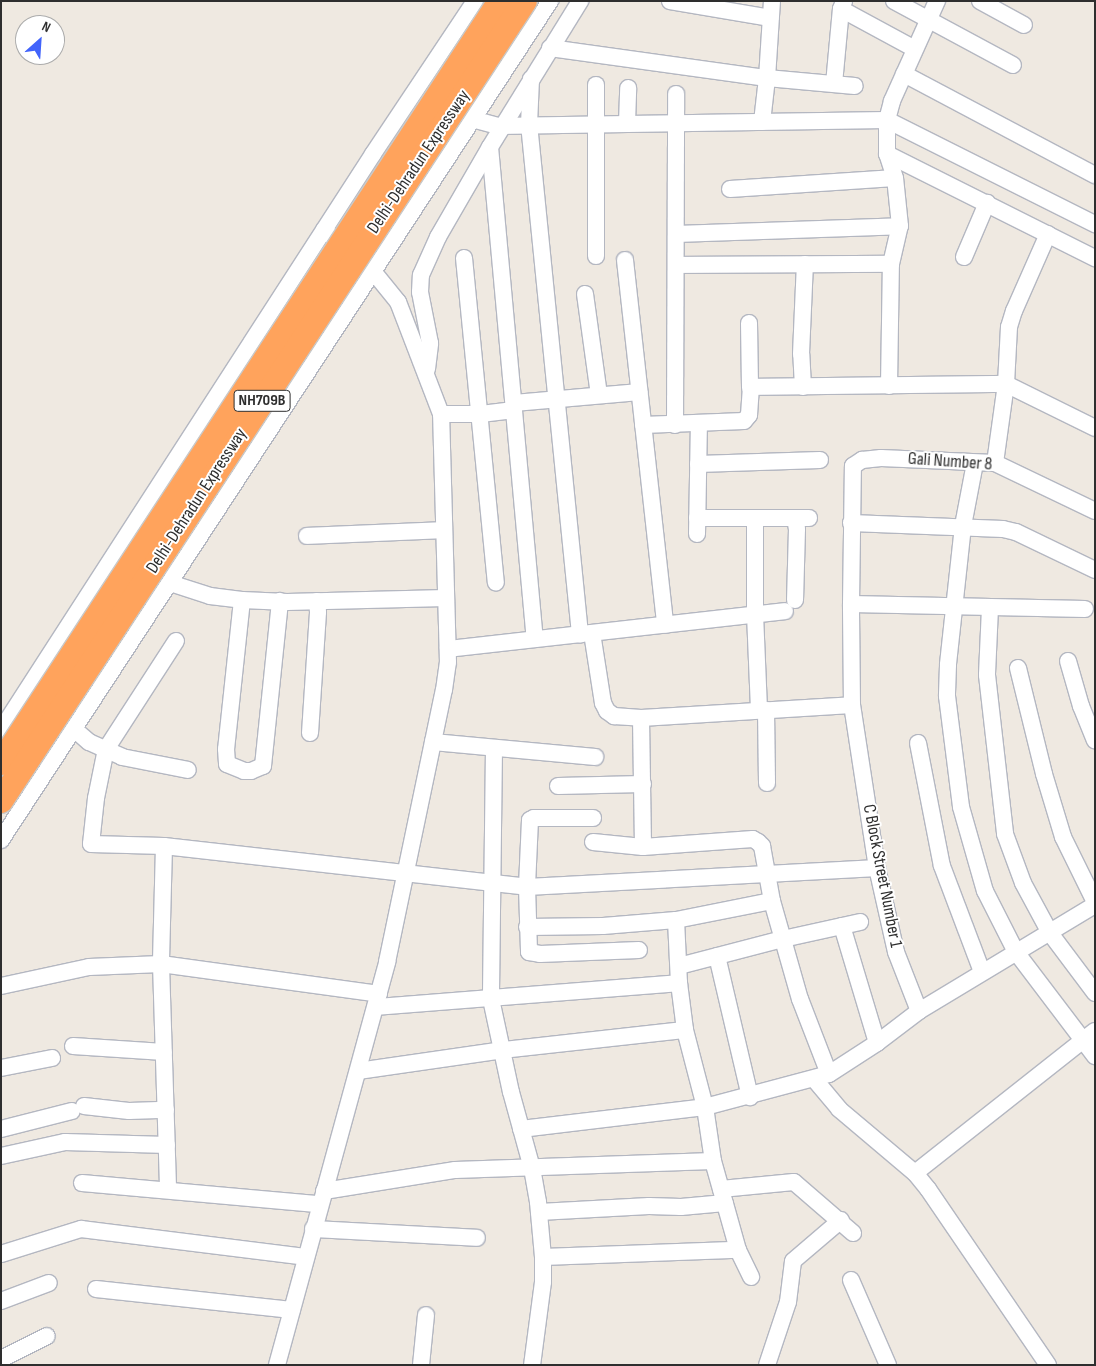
<!DOCTYPE html>
<style>
body{margin:0}
#map{position:relative;width:1096px;height:1366px;overflow:hidden;background:#efe9e1;font-family:"Sofia Sans Condensed",sans-serif}
div>[style]{position:absolute}
[style*='--x']{left:calc(var(--x)*1px);top:calc(var(--y)*1px);width:calc(var(--w)*1px);rotate:calc(var(--a)*1deg)}
.roads{filter:drop-shadow(1px 0 #b4b7c1) drop-shadow(-1px 0 #b4b7c1) drop-shadow(0 1px #b4b7c1) drop-shadow(0 -1px #b4b7c1)}
.minor>*{height:16px;margin:-8px;padding:0 8px;transform-origin:8px;border-radius:8px;background:#fff}
.bridges{filter:drop-shadow(1px 0 #c9c9c9) drop-shadow(-1px 0 #c9c9c9) drop-shadow(0 1px #c9c9c9) drop-shadow(0 -1px #c9c9c9)}
.highway-bridge>*{height:24px;margin:-12px;padding:0 12px;transform-origin:12px;border-radius:12px;background:#ffa35c}
span{translate:-50% -50%;white-space:nowrap;text-align:center;line-height:1.15;-webkit-text-stroke:4px #fff;paint-order:stroke}
.shield-label span{padding:1px 4px;background:#fff;border:1px solid;border-radius:4px;-webkit-text-stroke-width:0}
.shield-label{font-size:16px;color:#2e2e2e;font-weight:700}
.street-label{font-size:18px;color:#2e2e2e}
.frame{position:absolute;inset:0;border:2px solid #2e2e2e;pointer-events:none}
.north{position:absolute;left:15px;top:15px;width:50px;height:50px;box-sizing:border-box;background:#fff;border:1px solid #ababab;border-radius:50%;rotate:26deg;font-size:14px;font-weight:700;line-height:20px;text-align:center;color:#2e2e2e}
.north::after{content:'';display:block;margin:auto;width:18px;height:22px;background:#4264fb;clip-path:polygon(50% 0,100% 100%,50% 72%,0 100%)}
</style>
<div id="map">
<div class="roads">
<div class="minor">
<i style="--x:670;--y:1;--w:102;--a:9.6"></i>
<i style="--x:894;--y:1;--w:135;--a:28.3"></i>
<i style="--x:980;--y:1;--w:50;--a:28.6"></i>
<i style="--x:841;--y:9;--w:84;--a:28.4"></i>
<i style="--x:550;--y:48;--w:219;--a:7.9"></i>
<i style="--x:767;--y:78;--w:88;--a:5.2"></i>
<i style="--x:904;--y:74;--w:216;--a:27.9"></i>
<i style="--x:531;--y:79;--w:45;--a:92.5"></i>
<i style="--x:529;--y:124;--w:513;--a:84.29"></i>
<i style="--x:834;--y:84;--w:75;--a:-84.7"></i>
<i style="--x:841;--y:9;--w:9;--a:-69"></i>
<i style="--x:472;--y:119;--w:27;--a:15"></i>
<i style="--x:498;--y:126;--w:389;--a:-0.9"></i>
<i style="--x:887;--y:120;--w:233;--a:26.6"></i>
<i style="--x:762;--y:122;--w:44;--a:-83.5"></i>
<i style="--x:767;--y:78;--w:77;--a:-86.3"></i>
<i style="--x:627;--y:123;--w:35;--a:-88"></i>
<i style="--x:490;--y:147;--w:494;--a:84.8"></i>
<i style="--x:887;--y:154;--w:233;--a:26.6"></i>
<i style="--x:730;--y:189;--w:165;--a:-3.8"></i>
<i style="--x:676;--y:234;--w:224;--a:-2"></i>
<i style="--x:596;--y:256;--w:171;--a:-90"></i>
<i style="--x:964;--y:257;--w:59;--a:-66.9"></i>
<i style="--x:464;--y:258;--w:326;--a:84.4"></i>
<i style="--x:625;--y:260;--w:367;--a:83.7"></i>
<i style="--x:676;--y:265;--w:215;--a:-0.3"></i>
<i style="--x:585;--y:294;--w:102;--a:82.1"></i>
<i style="--x:749;--y:323;--w:65;--a:89.1"></i>
<i style="--x:427;--y:369;--w:26;--a:-83"></i>
<i style="--x:430;--y:343;--w:52;--a:-101.1"></i>
<i style="--x:420;--y:292;--w:17;--a:-87"></i>
<i style="--x:421;--y:275;--w:42;--a:-65.9"></i>
<i style="--x:438;--y:237;--w:104;--a:-60"></i>
<i style="--x:490;--y:147;--w:172;--a:-58.3"></i>
<i style="--x:889;--y:386;--w:122;--a:-89.1"></i>
<i style="--x:891;--y:264;--w:39;--a:-77"></i>
<i style="--x:900;--y:226;--w:48;--a:-95.9"></i>
<i style="--x:895;--y:178;--w:25;--a:-108"></i>
<i style="--x:887;--y:154;--w:34;--a:-90"></i>
<i style="--x:887;--y:120;--w:20;--a:-75"></i>
<i style="--x:892;--y:101;--w:110;--a:-65.8"></i>
<i style="--x:803;--y:387;--w:33;--a:-93"></i>
<i style="--x:801;--y:354;--w:90;--a:-87.5"></i>
<i style="--x:514;--y:403;--w:126;--a:-5"></i>
<i style="--x:441;--y:414;--w:40;--a:0"></i>
<i style="--x:481;--y:414;--w:33;--a:-7"></i>
<i style="--x:643;--y:425;--w:101;--a:-2.3"></i>
<i style="--x:744;--y:421;--w:8;--a:-50"></i>
<i style="--x:749;--y:415;--w:28;--a:-86"></i>
<i style="--x:751;--y:387;--w:255;--a:-0.7"></i>
<i style="--x:1006;--y:384;--w:99;--a:26.3"></i>
<i style="--x:675;--y:425;--w:331;--a:-89.8"></i>
<i style="--x:975;--y:463;--w:64;--a:100.8"></i>
<i style="--x:963;--y:526;--w:140;--a:96.2"></i>
<i style="--x:948;--y:665;--w:31;--a:92"></i>
<i style="--x:947;--y:696;--w:112;--a:82.8"></i>
<i style="--x:961;--y:807;--w:87;--a:74.1"></i>
<i style="--x:985;--y:891;--w:68;--a:63.1"></i>
<i style="--x:1016;--y:952;--w:131;--a:52.8"></i>
<i style="--x:995;--y:463;--w:80;--a:-82.1"></i>
<i style="--x:1006;--y:384;--w:57;--a:-87"></i>
<i style="--x:1009;--y:327;--w:17;--a:-73"></i>
<i style="--x:1014;--y:311;--w:84;--a:-66.2"></i>
<i style="--x:698;--y:464;--w:122;--a:-1.9"></i>
<i style="--x:697;--y:518;--w:112;--a:0"></i>
<i style="--x:755;--y:518;--w:96;--a:90"></i>
<i style="--x:755;--y:614;--w:96;--a:87.6"></i>
<i style="--x:795;--y:518;--w:11;--a:80"></i>
<i style="--x:797;--y:529;--w:71;--a:91.6"></i>
<i style="--x:851;--y:523;--w:152;--a:2.3"></i>
<i style="--x:1003;--y:529;--w:13;--a:13"></i>
<i style="--x:1016;--y:532;--w:88;--a:25.7"></i>
<i style="--x:697;--y:534;--w:110;--a:-89"></i>
<i style="--x:307;--y:536;--w:137;--a:-2.5"></i>
<i style="--x:170;--y:583;--w:42;--a:18"></i>
<i style="--x:210;--y:596;--w:32;--a:7"></i>
<i style="--x:242;--y:600;--w:45;--a:2.5"></i>
<i style="--x:287;--y:602;--w:159;--a:-1.4"></i>
<i style="--x:242;--y:600;--w:150;--a:96.1"></i>
<i style="--x:226;--y:749;--w:15;--a:86"></i>
<i style="--x:227;--y:764;--w:18;--a:22"></i>
<i style="--x:244;--y:771;--w:7;--a:0"></i>
<i style="--x:251;--y:771;--w:13;--a:-23"></i>
<i style="--x:263;--y:766;--w:166;--a:-84.1"></i>
<i style="--x:851;--y:604;--w:234;--a:1.2"></i>
<i style="--x:990;--y:608;--w:67;--a:92.6"></i>
<i style="--x:987;--y:675;--w:160;--a:83.5"></i>
<i style="--x:1005;--y:834;--w:52;--a:69.8"></i>
<i style="--x:1023;--y:883;--w:57;--a:61.6"></i>
<i style="--x:1050;--y:933;--w:75;--a:53.1"></i>
<i style="--x:592;--y:633;--w:71;--a:81.1"></i>
<i style="--x:603;--y:703;--w:9;--a:63"></i>
<i style="--x:607;--y:711;--w:9;--a:36"></i>
<i style="--x:614;--y:716;--w:27;--a:4"></i>
<i style="--x:641;--y:718;--w:211;--a:-3.5"></i>
<i style="--x:176;--y:641;--w:129;--a:122.9"></i>
<i style="--x:106;--y:749;--w:50;--a:101.5"></i>
<i style="--x:96;--y:798;--w:46;--a:96.2"></i>
<i style="--x:91;--y:844;--w:73;--a:1.6"></i>
<i style="--x:164;--y:846;--w:365;--a:6.4"></i>
<i style="--x:527;--y:887;--w:351;--a:-3.1"></i>
<i style="--x:448;--y:649;--w:339;--a:-6.4"></i>
<i style="--x:1068;--y:661;--w:47;--a:73.9"></i>
<i style="--x:1081;--y:706;--w:37;--a:68"></i>
<i style="--x:1018;--y:668;--w:109;--a:76.2"></i>
<i style="--x:1044;--y:774;--w:66;--a:73.2"></i>
<i style="--x:1063;--y:837;--w:72;--a:63.8"></i>
<i style="--x:766;--y:710;--w:73;--a:89.2"></i>
<i style="--x:641;--y:718;--w:129;--a:89.1"></i>
<i style="--x:74;--y:729;--w:20;--a:41"></i>
<i style="--x:89;--y:742;--w:36;--a:24"></i>
<i style="--x:122;--y:757;--w:67;--a:11.1"></i>
<i style="--x:1;--y:730;--w:686;--a:-57.14"></i>
<i style="--x:373;--y:154;--w:184;--a:-56.3"></i>
<i style="--x:310;--y:733;--w:121;--a:-86.2"></i>
<i style="--x:318;--y:612;--w:11;--a:-95"></i>
<i style="--x:433;--y:742;--w:163;--a:5.3"></i>
<i style="--x:918;--y:743;--w:125;--a:79"></i>
<i style="--x:942;--y:866;--w:113;--a:69.3"></i>
<i style="--x:494;--y:748;--w:251;--a:90.7"></i>
<i style="--x:491;--y:999;--w:95;--a:77.9"></i>
<i style="--x:511;--y:1092;--w:79;--a:74.6"></i>
<i style="--x:532;--y:1168;--w:35;--a:80"></i>
<i style="--x:538;--y:1202;--w:55;--a:84.8"></i>
<i style="--x:543;--y:1257;--w:25;--a:90"></i>
<i style="--x:543;--y:1282;--w:84;--a:97.5"></i>
<i style="--x:558;--y:786;--w:85;--a:-1.3"></i>
<i style="--x:593;--y:818;--w:59;--a:180"></i>
<i style="--x:534;--y:818;--w:4;--a:153"></i>
<i style="--x:530;--y:820;--w:67;--a:92.6"></i>
<i style="--x:527;--y:887;--w:65;--a:88.2"></i>
<i style="--x:529;--y:952;--w:11;--a:10"></i>
<i style="--x:540;--y:954;--w:99;--a:-2.3"></i>
<i style="--x:1;--y:840;--w:1003;--a:-56.8"></i>
<i style="--x:593;--y:842;--w:50;--a:5.7"></i>
<i style="--x:643;--y:847;--w:110;--a:-4.2"></i>
<i style="--x:753;--y:839;--w:6;--a:31"></i>
<i style="--x:758;--y:842;--w:6;--a:45"></i>
<i style="--x:762;--y:846;--w:56;--a:79.7"></i>
<i style="--x:772;--y:901;--w:102;--a:74.1"></i>
<i style="--x:800;--y:999;--w:80;--a:68.9"></i>
<i style="--x:164;--y:846;--w:118;--a:91.5"></i>
<i style="--x:161;--y:964;--w:226;--a:88.2"></i>
<i style="--x:676;--y:920;--w:63;--a:87.3"></i>
<i style="--x:679;--y:983;--w:47;--a:82.7"></i>
<i style="--x:685;--y:1030;--w:80;--a:75.4"></i>
<i style="--x:705;--y:1107;--w:55;--a:81.6"></i>
<i style="--x:713;--y:1161;--w:92;--a:74.3"></i>
<i style="--x:738;--y:1250;--w:30;--a:64"></i>
<i style="--x:842;--y:926;--w:122;--a:73.3"></i>
<i style="--x:527;--y:927;--w:76;--a:-0.8"></i>
<i style="--x:603;--y:926;--w:73;--a:-4.7"></i>
<i style="--x:676;--y:920;--w:98;--a:-11.2"></i>
<i style="--x:717;--y:956;--w:145;--a:76.8"></i>
<i style="--x:679;--y:966;--w:107;--a:-14.6"></i>
<i style="--x:783;--y:939;--w:79;--a:-12.4"></i>
<i style="--x:1;--y:986;--w:90;--a:-12.2"></i>
<i style="--x:89;--y:967;--w:72;--a:-2.4"></i>
<i style="--x:161;--y:964;--w:220;--a:7.8"></i>
<i style="--x:376;--y:1007;--w:304;--a:-4.5"></i>
<i style="--x:919;--y:1011;--w:63;--a:-111.3"></i>
<i style="--x:896;--y:952;--w:86;--a:-102.7"></i>
<i style="--x:877;--y:868;--w:165;--a:-98.7"></i>
<i style="--x:852;--y:705;--w:101;--a:-90.6"></i>
<i style="--x:851;--y:604;--w:138;--a:-89.2"></i>
<i style="--x:853;--y:466;--w:11;--a:-34"></i>
<i style="--x:862;--y:460;--w:19;--a:-6"></i>
<i style="--x:881;--y:458;--w:114;--a:2.5"></i>
<i style="--x:995;--y:463;--w:111;--a:25.6"></i>
<i style="--x:73;--y:1046;--w:91;--a:3.8"></i>
<i style="--x:1;--y:1068;--w:52;--a:-11.1"></i>
<i style="--x:358;--y:1071;--w:147;--a:-8.2"></i>
<i style="--x:503;--y:1050;--w:183;--a:-6.3"></i>
<i style="--x:815;--y:1080;--w:38;--a:50"></i>
<i style="--x:839;--y:1109;--w:99;--a:40.1"></i>
<i style="--x:915;--y:1173;--w:21;--a:51"></i>
<i style="--x:928;--y:1189;--w:213;--a:55.7"></i>
<i style="--x:84;--y:1106;--w:45;--a:6.3"></i>
<i style="--x:129;--y:1111;--w:37;--a:-2"></i>
<i style="--x:1;--y:1129;--w:73;--a:-14.2"></i>
<i style="--x:521;--y:1129;--w:185;--a:-6.8"></i>
<i style="--x:705;--y:1107;--w:128;--a:-14.9"></i>
<i style="--x:829;--y:1074;--w:57;--a:-32.9"></i>
<i style="--x:877;--y:1043;--w:53;--a:-37.3"></i>
<i style="--x:919;--y:1011;--w:205;--a:-31.1"></i>
<i style="--x:1;--y:1156;--w:66;--a:-12.3"></i>
<i style="--x:65;--y:1142;--w:102;--a:1.7"></i>
<i style="--x:915;--y:1173;--w:229;--a:-38.3"></i>
<i style="--x:82;--y:1183;--w:238;--a:5.1"></i>
<i style="--x:721;--y:1189;--w:73;--a:-5.5"></i>
<i style="--x:794;--y:1182;--w:78;--a:40.8"></i>
<i style="--x:324;--y:1191;--w:133;--a:-9.1"></i>
<i style="--x:455;--y:1170;--w:258;--a:-2"></i>
<i style="--x:539;--y:1212;--w:110;--a:-3.1"></i>
<i style="--x:649;--y:1206;--w:32;--a:2"></i>
<i style="--x:681;--y:1207;--w:44;--a:-5.2"></i>
<i style="--x:313;--y:1229;--w:164;--a:3.1"></i>
<i style="--x:1;--y:1254;--w:84;--a:-17.4"></i>
<i style="--x:81;--y:1229;--w:226;--a:7.1"></i>
<i style="--x:543;--y:1257;--w:195;--a:-2.1"></i>
<i style="--x:851;--y:1280;--w:93;--a:66.5"></i>
<i style="--x:96;--y:1289;--w:197;--a:6.1"></i>
<i style="--x:1;--y:1301;--w:51;--a:-20.6"></i>
<i style="--x:1;--y:1359;--w:51;--a:-26.6"></i>
<i style="--x:277;--y:1365;--w:418;--a:-74.7"></i>
<i style="--x:387;--y:962;--w:278;--a:-78.2"></i>
<i style="--x:444;--y:690;--w:28;--a:-82"></i>
<i style="--x:448;--y:662;--w:248;--a:-91.6"></i>
<i style="--x:441;--y:414;--w:120;--a:-111"></i>
<i style="--x:398;--y:302;--w:40;--a:-129"></i>
<i style="--x:373;--y:271;--w:64;--a:-140.1"></i>
<i style="--x:421;--y:1365;--w:50;--a:-84.3"></i>
<i style="--x:767;--y:1365;--w:66;--a:-71.6"></i>
<i style="--x:788;--y:1302;--w:41;--a:-83"></i>
<i style="--x:793;--y:1261;--w:63;--a:-40.5"></i>
</div>
</div>
<div class="bridges">
<div class="highway-bridge">
<i style="--x:1;--y:763;--w:911;--a:-56.78"></i>
<i style="--x:1;--y:801;--w:956;--a:-56.78"></i>
</div>
</div>
<div class="shield-label">
<span style="left:262px;top:401px">NH709B</span>
</div>
<div class="street-label">
<span style="left:419px;top:162px;rotate:-56deg">Delhi-Dehradun Expressway</span>
<span style="left:950px;top:462px;rotate:4deg">Gali Number 8</span>
<span style="left:197px;top:501px;rotate:-57deg">Delhi-Dehradun Expressway</span>
<span style="left:882px;top:876px;rotate:79deg">C Block Street Number 1</span>
</div>
<div class="frame"></div>
<div class="north">N</div>
</div>
